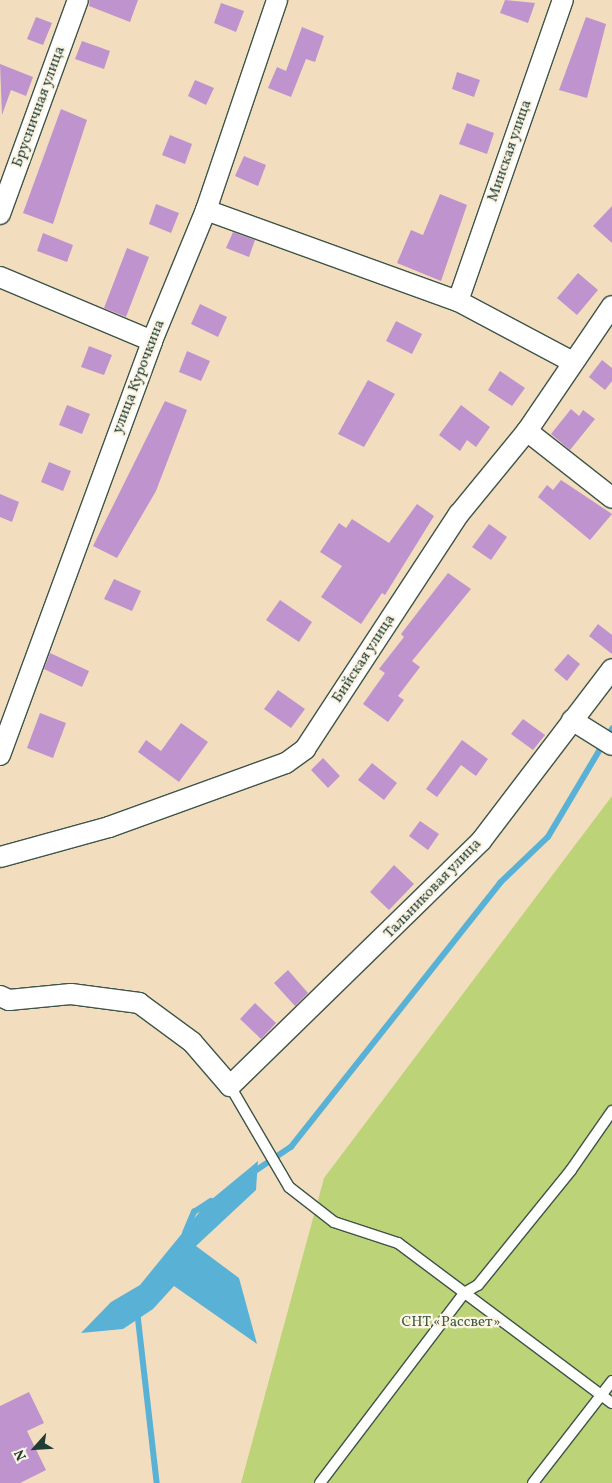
<!DOCTYPE html>
<meta charset="utf-8">
<style>
body{margin:0}
#map{position:relative;width:612px;height:1483px;overflow:hidden;background:#f2debf;font-family:Vollkorn,serif}
div>[style]{position:absolute}
[style*='--x']{left:calc(var(--x)*1px);top:calc(var(--y)*1px);width:calc(var(--w)*1px);rotate:calc(var(--a)*1deg)}
.green>*{inset:0;background:#bdd377}
.water>*{inset:0;background:#59b2d6}
.stream>*{height:5.5px;margin:-2.75px;padding:0 2.75px;transform-origin:2.75px;border-radius:2.75px;background:#59b2d6}
.building>*{inset:0;background:#bf93cd}
.roads{filter:drop-shadow(1px 0 #3f5549) drop-shadow(-1px 0 #3f5549) drop-shadow(0 1px #3f5549) drop-shadow(0 -1px #3f5549)}
.lane>*{height:10px;margin:-5px;padding:0 5px;transform-origin:5px;border-radius:5px;background:#fff}
.street>*{height:20px;margin:-10px;padding:0 10px;transform-origin:10px;border-radius:10px;background:#fff}
span{translate:-50% -50%;white-space:nowrap;text-align:center;line-height:1.15;-webkit-text-stroke:4.5px #fcf5e5;paint-order:stroke}
.street-label{font-size:15px;color:#1f3d34}
.park-label{font-size:15px;color:#3f5b41}
.north{position:absolute;left:10px;top:1423px;width:50px;height:50px;-webkit-text-stroke:4px #fcf5e5;paint-order:stroke;rotate:244deg;font-size:14px;font-weight:700;line-height:20px;text-align:center;color:#1f3d34}
.north::after{content:'';display:block;margin:auto;width:18px;height:22px;background:#1f3d34;clip-path:polygon(50% 0,100% 100%,50% 72%,0 100%)}
</style>
<div id="map">
<div class="green">
<i style="clip-path:polygon(612px 796px,612px 1483px,241px 1483px,324px 1178px)"></i>
</div>
<div class="water">
<i style="clip-path:polygon(258px 1161px,256px 1190px,196px 1246px,239px 1278px,257px 1344px,174px 1286px,153px 1309px,123px 1329px,81px 1333px,111px 1302px,140px 1285px,206px 1204px)"></i>
</div>
<div class="stream">
<i style="--x:252;--y:1173;--w:47;--a:-33.7"></i>
<i style="--x:291;--y:1147;--w:337;--a:-51.6"></i>
<i style="--x:500;--y:883;--w:66;--a:-43.8"></i>
<i style="--x:548;--y:837;--w:126;--a:-59.3"></i>
<i style="--x:185;--y:1233;--w:23;--a:-67"></i>
<i style="--x:194;--y:1212;--w:20;--a:-33"></i>
<i style="--x:138;--y:1315;--w:169;--a:83.5"></i>
</div>
<div class="building">
<i style="clip-path:polygon(90px 0,138px 0,130px 22px,89px 6px)"></i>
<i style="clip-path:polygon(505px 0,535px 3px,528px 23px,500px 13px)"></i>
<i style="clip-path:polygon(221px 3px,244px 11px,236px 32px,214px 23px)"></i>
<i style="clip-path:polygon(36px 17px,52px 23px,43px 45px,27px 39px)"></i>
<i style="clip-path:polygon(586px 17px,606px 24px,587px 98px,559px 90px)"></i>
<i style="clip-path:polygon(302px 27px,324px 36px,315px 62px,306px 59px,291px 97px,268px 88px,277px 67px,286px 71px)"></i>
<i style="clip-path:polygon(82px 41px,110px 51px,104px 69px,75px 59px)"></i>
<i style="clip-path:polygon(0 64px,33px 77px,26px 96px,11px 90px,2px 115px)"></i>
<i style="clip-path:polygon(457px 72px,480px 80px,474px 97px,452px 89px)"></i>
<i style="clip-path:polygon(195px 80px,214px 88px,206px 105px,188px 96px)"></i>
<i style="clip-path:polygon(61px 109px,87px 120px,53px 224px,23px 213px)"></i>
<i style="clip-path:polygon(467px 123px,494px 133px,487px 154px,459px 144px)"></i>
<i style="clip-path:polygon(170px 135px,192px 144px,185px 164px,162px 155px)"></i>
<i style="clip-path:polygon(244px 156px,266px 165px,258px 186px,235px 176px)"></i>
<i style="clip-path:polygon(440px 194px,467px 205px,441px 281px,397px 263px,411px 230px,423px 235px)"></i>
<i style="clip-path:polygon(156px 204px,179px 213px,171px 233px,149px 224px)"></i>
<i style="clip-path:polygon(612px 206px,612px 243px,593px 226px)"></i>
<i style="clip-path:polygon(233px 232px,255px 240px,249px 257px,226px 248px)"></i>
<i style="clip-path:polygon(43px 233px,73px 245px,67px 262px,37px 251px)"></i>
<i style="clip-path:polygon(127px 248px,149px 257px,126px 317px,104px 308px)"></i>
<i style="clip-path:polygon(578px 273px,598px 290px,577px 315px,557px 298px)"></i>
<i style="clip-path:polygon(200px 304px,227px 317px,218px 337px,191px 324px)"></i>
<i style="clip-path:polygon(396px 321px,422px 334px,412px 354px,386px 341px)"></i>
<i style="clip-path:polygon(89px 346px,112px 355px,104px 375px,81px 367px)"></i>
<i style="clip-path:polygon(187px 351px,210px 361px,201px 381px,179px 372px)"></i>
<i style="clip-path:polygon(602px 360px,612px 368px,612px 381px,605px 390px,589px 377px)"></i>
<i style="clip-path:polygon(500px 371px,525px 388px,512px 406px,488px 390px)"></i>
<i style="clip-path:polygon(368px 380px,395px 394px,364px 447px,338px 434px)"></i>
<i style="clip-path:polygon(165px 401px,187px 410px,156px 491px,117px 558px,93px 546px)"></i>
<i style="clip-path:polygon(67px 405px,90px 414px,82px 434px,59px 425px)"></i>
<i style="clip-path:polygon(461px 405px,490px 427px,476px 447px,467px 440px,460px 451px,439px 435px)"></i>
<i style="clip-path:polygon(571px 409px,579px 416px,583px 410px,595px 419px,570px 450px,551px 434px)"></i>
<i style="clip-path:polygon(49px 462px,71px 471px,63px 491px,41px 482px)"></i>
<i style="clip-path:polygon(561px 480px,612px 514px,590px 540px,538px 497px,547px 485px,553px 490px)"></i>
<i style="clip-path:polygon(0 494px,19px 502px,12px 522px,0 517px)"></i>
<i style="clip-path:polygon(417px 504px,434px 516px,385px 595px,382px 593px,361px 624px,321px 597px,342px 566px,320px 552px,339px 523px,346px 528px,352px 519px,389px 543px)"></i>
<i style="clip-path:polygon(489px 524px,507px 537px,491px 560px,472px 547px)"></i>
<i style="clip-path:polygon(448px 573px,471px 589px,412px 661px,420px 667px,398px 696px,404px 700px,388px 722px,363px 704px,385px 673px,379px 669px,404px 637px,401px 634px)"></i>
<i style="clip-path:polygon(114px 579px,141px 591px,132px 611px,104px 599px)"></i>
<i style="clip-path:polygon(280px 600px,312px 622px,299px 642px,266px 620px)"></i>
<i style="clip-path:polygon(598px 624px,612px 635px,612px 654px,589px 636px)"></i>
<i style="clip-path:polygon(50px 653px,89px 671px,82px 687px,44px 669px)"></i>
<i style="clip-path:polygon(568px 654px,580px 664px,567px 681px,554px 670px)"></i>
<i style="clip-path:polygon(278px 690px,305px 709px,291px 728px,264px 709px)"></i>
<i style="clip-path:polygon(40px 713px,66px 723px,53px 758px,27px 748px)"></i>
<i style="clip-path:polygon(523px 719px,545px 735px,533px 750px,511px 734px)"></i>
<i style="clip-path:polygon(181px 723px,208px 742px,179px 782px,138px 752px,146px 740px,161px 751px)"></i>
<i style="clip-path:polygon(462px 740px,488px 759px,476px 776px,461px 765px,437px 797px,426px 789px)"></i>
<i style="clip-path:polygon(323px 758px,340px 776px,328px 788px,311px 770px)"></i>
<i style="clip-path:polygon(372px 763px,397px 783px,384px 800px,358px 780px)"></i>
<i style="clip-path:polygon(420px 821px,439px 834px,428px 850px,409px 836px)"></i>
<i style="clip-path:polygon(394px 865px,414px 884px,389px 910px,370px 892px)"></i>
<i style="clip-path:polygon(288px 970px,308px 993px,295px 1006px,274px 983px)"></i>
<i style="clip-path:polygon(255px 1003px,276px 1023px,261px 1039px,240px 1019px)"></i>
<i style="clip-path:polygon(29px 1392px,44px 1423px,27px 1431px,46px 1470px,20px 1483px,0 1483px,0 1406px)"></i>
</div>
<div class="roads">
<div class="lane">
<i style="--x:230;--y:1086;--w:117;--a:59.7"></i>
<i style="--x:289;--y:1187;--w:57;--a:37.9"></i>
<i style="--x:334;--y:1222;--w:67;--a:18.2"></i>
<i style="--x:398;--y:1243;--w:267;--a:36.8"></i>
<i style="--x:320;--y:1483;--w:238;--a:-52.8"></i>
<i style="--x:464;--y:1293;--w:16;--a:-30"></i>
<i style="--x:478;--y:1285;--w:148;--a:-51"></i>
<i style="--x:571;--y:1170;--w:72;--a:-55.2"></i>
<i style="--x:533;--y:1483;--w:129;--a:-52.2"></i>
</div>
<div class="street">
<i style="--x:206;--y:210;--w:268;--a:19.9"></i>
<i style="--x:458;--y:301;--w:128;--a:28"></i>
<i style="--x:0;--y:214;--w:228;--a:-70"></i>
<i style="--x:0;--y:277;--w:165;--a:22.8"></i>
<i style="--x:458;--y:301;--w:319;--a:-70.8"></i>
<i style="--x:527;--y:431;--w:108;--a:38.2"></i>
<i style="--x:572;--y:720;--w:47;--a:32"></i>
<i style="--x:0;--y:755;--w:441;--a:-69.8"></i>
<i style="--x:152;--y:341;--w:142;--a:-67.6"></i>
<i style="--x:206;--y:210;--w:222;--a:-71.3"></i>
<i style="--x:0;--y:857;--w:113;--a:-15.4"></i>
<i style="--x:109;--y:827;--w:188;--a:-19.9"></i>
<i style="--x:286;--y:763;--w:24;--a:-36"></i>
<i style="--x:305;--y:749;--w:281;--a:-56.8"></i>
<i style="--x:459;--y:514;--w:107;--a:-50.7"></i>
<i style="--x:527;--y:431;--w:151;--a:-55.8"></i>
<i style="--x:0;--y:996;--w:10;--a:24"></i>
<i style="--x:9;--y:1000;--w:62;--a:-5.5"></i>
<i style="--x:71;--y:994;--w:69;--a:7.5"></i>
<i style="--x:139;--y:1003;--w:66;--a:36.3"></i>
<i style="--x:192;--y:1042;--w:58;--a:49.2"></i>
<i style="--x:230;--y:1086;--w:351;--a:-44.3"></i>
<i style="--x:481;--y:841;--w:216;--a:-52.7"></i>
</div>
</div>
<div class="street-label">
<span style="left:39px;top:107px;rotate:-70deg">Брусничная улица</span>
<span style="left:510px;top:151px;rotate:-71deg">Минская улица</span>
<span style="left:139px;top:377px;rotate:-69deg">улица Курочкина</span>
<span style="left:364px;top:659px;rotate:-57deg">Бийская улица</span>
<span style="left:433px;top:889px;rotate:-46deg">Тальниковая улица</span>
</div>
<div class="park-label">
<span style="left:451px;top:1323px">СНТ «Рассвет»</span>
</div>
<div class="north">N</div>
</div>
